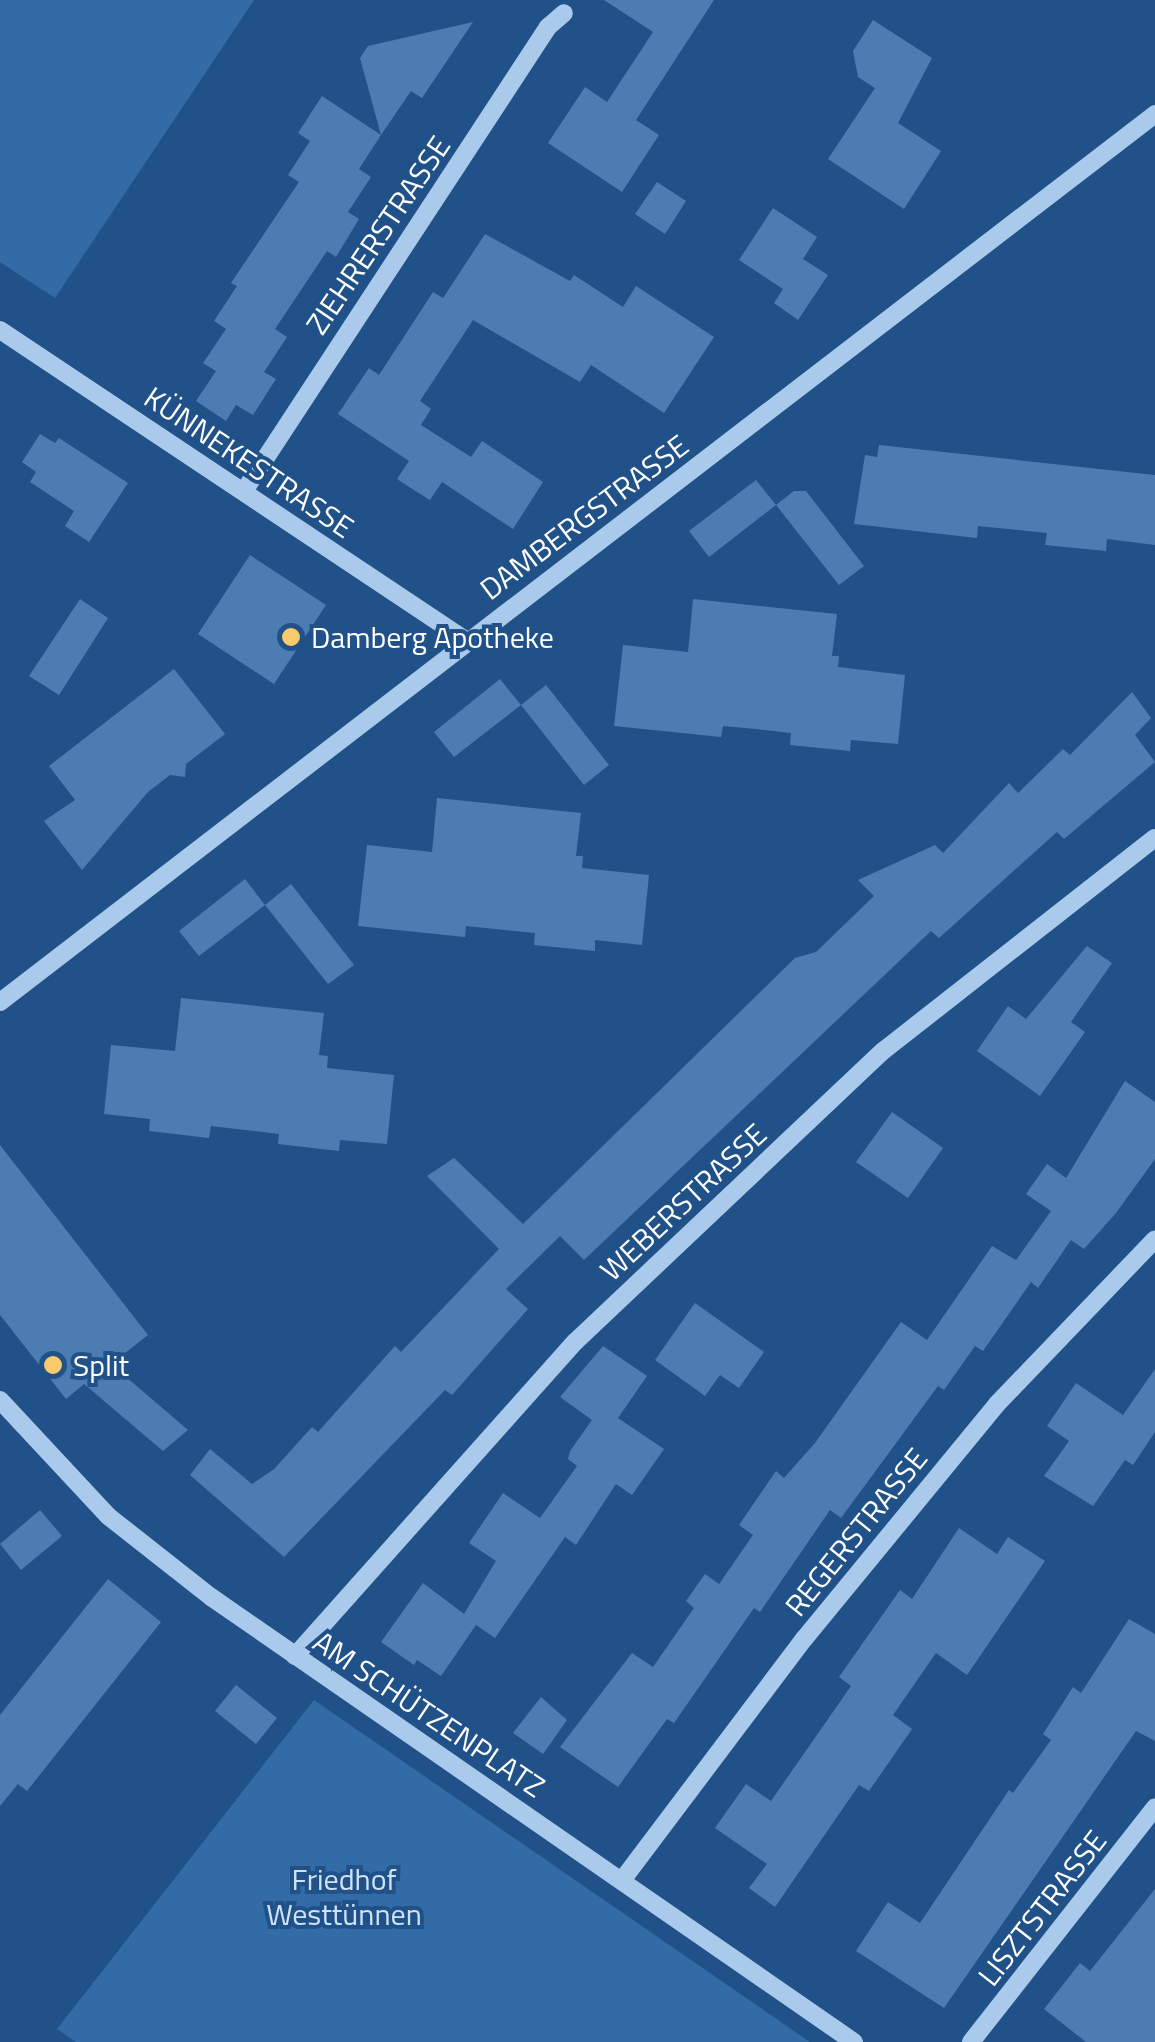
<!DOCTYPE html>
<meta charset="utf-8">
<style>
body{margin:0}
#map{position:relative;width:1155px;height:2042px;overflow:hidden;background:#205188;font-family:"Titillium Web",sans-serif}
div>[style]{position:absolute}
[style*='--x']{left:calc(var(--x)*1px);top:calc(var(--y)*1px);width:calc(var(--w)*1px);rotate:calc(var(--a)*1deg)}
.green>*{inset:0;background:#336ba6}
.building>*{inset:0;background:#4c7db2}
.minor>*{height:18px;margin:-9px;padding:0 9px;transform-origin:9px;border-radius:9px;background:#aacaeb}
.dots>*{width:28px;height:28px;translate:-50% -50%;box-sizing:border-box;border:5px solid #205188;border-radius:50%}
span{translate:-50% -50%;white-space:nowrap;text-align:center;line-height:1.15;-webkit-text-stroke:8px #205188;paint-order:stroke}
.street-label{font-size:30px;color:#fff}
.poi-label{font-size:30px;color:#fff}
.left{translate:0 -50%;text-align:left}
.park-label{font-size:30px;color:#cfe3f8}
</style>
<div id="map">
<div class="green">
<i style="clip-path:polygon(0 0,254px 0,55px 298px,0 262px)"></i>
<i style="clip-path:polygon(314px 1700px,810px 2042px,76px 2042px,57px 2029px)"></i>
</div>
<div class="building">
<i style="clip-path:polygon(604px 0,714px 0,636px 120px,659px 135px,622px 192px,548px 143px,585px 87px,607px 102px,653px 32px)"></i>
<i style="clip-path:polygon(873px 20px,932px 58px,898px 123px,941px 151px,904px 209px,828px 159px,875px 88px,858px 77px,853px 51px)"></i>
<i style="clip-path:polygon(473px 22px,422px 98px,411px 91px,381px 135px,360px 58px,368px 46px)"></i>
<i style="clip-path:polygon(322px 96px,381px 135px,359px 169px,371px 177px,348px 212px,359px 219px,336px 257px,327px 251px,275px 329px,287px 337px,264px 372px,276px 379px,253px 415px,236px 405px,226px 421px,196px 401px,216px 371px,203px 363px,226px 329px,214px 321px,237px 286px,231px 283px,299px 182px,288px 175px,310px 141px,298px 133px)"></i>
<i style="clip-path:polygon(657px 182px,686px 201px,665px 234px,635px 214px)"></i>
<i style="clip-path:polygon(773px 208px,817px 237px,803px 259px,828px 275px,798px 320px,774px 303px,783px 289px,739px 260px)"></i>
<i style="clip-path:polygon(485px 234px,570px 281px,574px 275px,623px 307px,636px 286px,714px 337px,664px 413px,591px 365px,580px 382px,473px 320px,420px 401px,431px 409px,421px 425px,471px 457px,482px 441px,543px 482px,513px 529px,442px 482px,430px 500px,414px 490px,397px 479px,409px 461px,338px 414px,369px 368px,379px 375px,433px 292px,443px 298px)"></i>
<i style="clip-path:polygon(40px 434px,55px 443px,59px 438px,128px 483px,89px 542px,65px 526px,74px 511px,30px 482px,36px 472px,22px 462px)"></i>
<i style="clip-path:polygon(879px 445px,1155px 475px,1155px 545px,1107px 539px,1106px 551px,1045px 545px,1047px 533px,978px 526px,977px 538px,854px 524px,865px 455px,877px 457px)"></i>
<i style="clip-path:polygon(756px 480px,776px 505px,709px 557px,689px 531px)"></i>
<i style="clip-path:polygon(794px 491px,806px 491px,864px 566px,839px 585px,776px 505px)"></i>
<i style="clip-path:polygon(250px 555px,326px 605px,274px 684px,198px 634px)"></i>
<i style="clip-path:polygon(80px 599px,108px 618px,59px 695px,29px 676px)"></i>
<i style="clip-path:polygon(693px 599px,837px 614px,832px 656px,839px 656px,838px 667px,905px 675px,898px 744px,851px 740px,850px 751px,790px 745px,791px 733px,756px 729px,723px 726px,721px 737px,614px 726px,623px 645px,688px 652px)"></i>
<i style="clip-path:polygon(174px 669px,225px 734px,186px 764px,185px 777px,170px 775px,148px 792px,82px 870px,44px 821px,75px 800px,49px 766px)"></i>
<i style="clip-path:polygon(500px 679px,521px 705px,454px 757px,434px 732px)"></i>
<i style="clip-path:polygon(546px 685px,609px 765px,584px 785px,521px 705px)"></i>
<i style="clip-path:polygon(1132px 692px,1151px 718px,1135px 735px,1155px 762px,1064px 839px,1057px 832px,939px 938px,931px 931px,584px 1260px,560px 1236px,506px 1289px,528px 1309px,452px 1395px,445px 1390px,284px 1557px,190px 1475px,210px 1449px,252px 1484px,274px 1469px,312px 1427px,318px 1432px,395px 1346px,401px 1352px,499px 1249px,427px 1176px,454px 1158px,523px 1224px,795px 958px,816px 952px,874px 896px,858px 880px,935px 845px,943px 853px,1009px 783px,1018px 793px,1063px 749px,1070px 755px)"></i>
<i style="clip-path:polygon(437px 798px,581px 813px,576px 856px,583px 856px,582px 868px,649px 875px,642px 945px,595px 940px,595px 951px,534px 945px,535px 933px,466px 926px,465px 937px,358px 926px,367px 845px,432px 852px)"></i>
<i style="clip-path:polygon(245px 879px,265px 905px,199px 956px,179px 931px)"></i>
<i style="clip-path:polygon(291px 884px,354px 965px,328px 984px,265px 905px)"></i>
<i style="clip-path:polygon(1087px 946px,1112px 963px,1071px 1022px,1085px 1032px,1040px 1096px,977px 1051px,1008px 1006px,1026px 1019px)"></i>
<i style="clip-path:polygon(181px 998px,324px 1013px,319px 1055px,328px 1056px,327px 1068px,394px 1075px,387px 1144px,340px 1140px,339px 1151px,278px 1144px,279px 1134px,211px 1126px,209px 1138px,149px 1131px,150px 1119px,104px 1114px,111px 1045px,175px 1051px)"></i>
<i style="clip-path:polygon(1125px 1081px,1155px 1102px,1155px 1159px,1116px 1213px,1084px 1249px,1071px 1240px,1038px 1288px,1031px 1282px,983px 1351px,975px 1346px,944px 1390px,938px 1386px,841px 1518px,830px 1510px,760px 1612px,754px 1608px,674px 1723px,667px 1719px,618px 1787px,560px 1747px,632px 1653px,653px 1667px,694px 1608px,686px 1601px,705px 1574px,719px 1584px,753px 1535px,739px 1525px,776px 1471px,784px 1478px,815px 1443px,901px 1322px,927px 1340px,992px 1246px,1016px 1260px,1051px 1211px,1026px 1194px,1047px 1164px,1066px 1178px)"></i>
<i style="clip-path:polygon(892px 1112px,943px 1148px,908px 1198px,856px 1162px)"></i>
<i style="clip-path:polygon(0 1145px,148px 1335px,111px 1364px,188px 1430px,163px 1451px,84px 1384px,66px 1399px,0 1315px)"></i>
<i style="clip-path:polygon(695px 1303px,764px 1352px,739px 1388px,720px 1375px,705px 1396px,655px 1360px)"></i>
<i style="clip-path:polygon(603px 1346px,647px 1376px,618px 1418px,664px 1449px,632px 1495px,616px 1484px,576px 1545px,565px 1537px,495px 1638px,476px 1625px,441px 1676px,417px 1660px,414px 1665px,381px 1642px,423px 1583px,464px 1614px,496px 1561px,469px 1543px,503px 1493px,540px 1518px,577px 1466px,568px 1459px,570px 1451px,592px 1420px,560px 1397px)"></i>
<i style="clip-path:polygon(1155px 1369px,1155px 1432px,1133px 1465px,1125px 1460px,1093px 1506px,1044px 1476px,1069px 1441px,1047px 1426px,1076px 1383px,1123px 1415px)"></i>
<i style="clip-path:polygon(40px 1510px,62px 1536px,21px 1570px,0 1544px)"></i>
<i style="clip-path:polygon(959px 1528px,997px 1554px,1008px 1537px,1045px 1561px,967px 1675px,936px 1653px,893px 1715px,912px 1729px,869px 1791px,859px 1785px,775px 1907px,749px 1888px,767px 1864px,715px 1828px,746px 1784px,771px 1801px,851px 1686px,839px 1677px,900px 1590px,912px 1599px)"></i>
<i style="clip-path:polygon(108px 1579px,161px 1622px,27px 1791px,18px 1784px,0 1806px,0 1715px)"></i>
<i style="clip-path:polygon(1129px 1619px,1155px 1634px,1155px 1741px,1136px 1731px,944px 2008px,856px 1951px,888px 1902px,920px 1923px,1009px 1790px,1013px 1793px,1051px 1740px,1043px 1734px,1073px 1687px,1081px 1693px)"></i>
<i style="clip-path:polygon(236px 1685px,277px 1718px,256px 1744px,215px 1711px)"></i>
<i style="clip-path:polygon(541px 1697px,567px 1720px,543px 1754px,513px 1733px)"></i>
<i style="clip-path:polygon(1155px 1889px,1155px 2042px,1086px 2042px,1044px 2009px,1080px 1963px,1090px 1971px)"></i>
</div>
<div class="minor">
<i style="--x:0;--y:330;--w:561;--a:33.66"></i>
<i style="--x:244;--y:491;--w:555;--a:-56.77"></i>
<i style="--x:548;--y:27;--w:21;--a:-41"></i>
<i style="--x:0;--y:1002;--w:1457;--a:-37.55"></i>
<i style="--x:0;--y:1400;--w:158;--a:47"></i>
<i style="--x:108;--y:1516;--w:131;--a:38.2"></i>
<i style="--x:211;--y:1597;--w:782;--a:34.69"></i>
<i style="--x:295;--y:1656;--w:421;--a:-48.3"></i>
<i style="--x:575;--y:1342;--w:424;--a:-43.4"></i>
<i style="--x:883;--y:1051;--w:345;--a:-38.1"></i>
<i style="--x:623;--y:1879;--w:301;--a:-53"></i>
<i style="--x:804;--y:1639;--w:304;--a:-50.6"></i>
<i style="--x:997;--y:1404;--w:228;--a:-46.2"></i>
<i style="--x:971;--y:2042;--w:298;--a:-51.9"></i>
</div>
<div class="dots">
<i style="left:291px;top:637px;background:#f8ca6b"></i>
<i style="left:53px;top:1365px;background:#f8ca6b"></i>
</div>
<div class="street-label">
<span style="left:378px;top:235px;rotate:-56deg">ZIEHRERSTRASSE</span>
<span style="left:249px;top:462px;rotate:34deg">KÜNNEKESTRASSE</span>
<span style="left:584px;top:517px;rotate:-37deg">DAMBERGSTRASSE</span>
<span style="left:683px;top:1202px;rotate:-43deg">WEBERSTRASSE</span>
<span style="left:856px;top:1532px;rotate:-51deg">REGERSTRASSE</span>
<span style="left:429px;top:1714px;rotate:34deg">AM SCHÜTZENPLATZ</span>
<span style="left:1042px;top:1908px;rotate:-52deg">LISZTSTRASSE</span>
</div>
<div class="poi-label">
<span class="left" style="left:311px;top:637px">Damberg Apotheke</span>
<span class="left" style="left:73px;top:1365px">Split</span>
</div>
<div class="park-label">
<span style="left:344px;top:1896px">Friedhof<br>Westtünnen</span>
</div>
</div>
